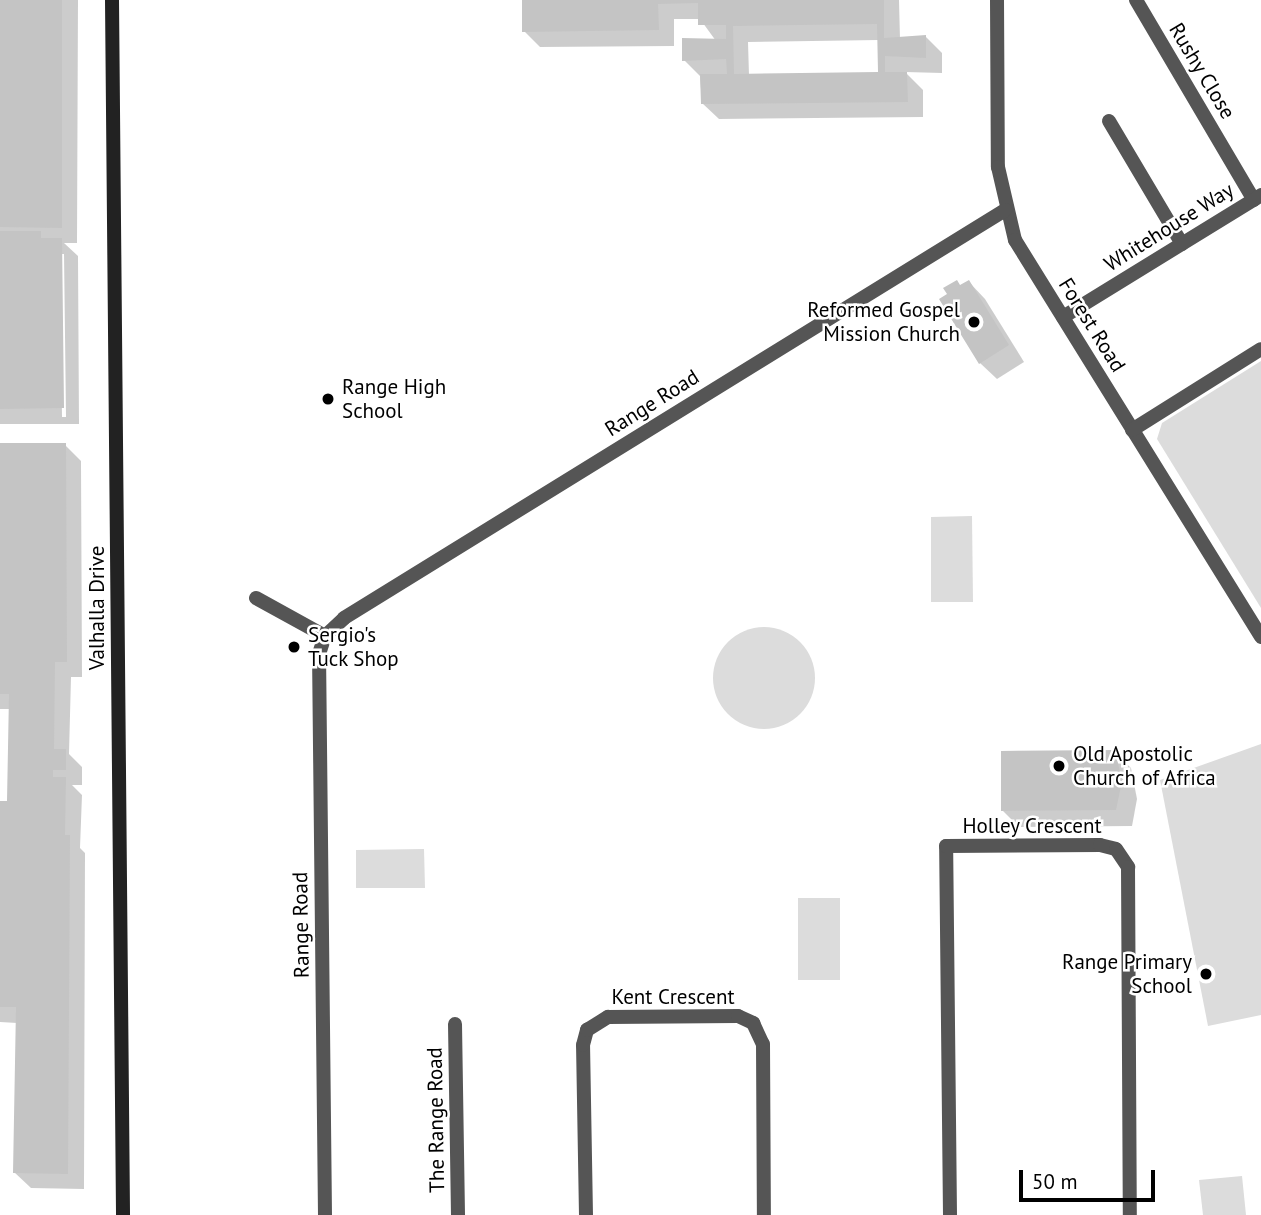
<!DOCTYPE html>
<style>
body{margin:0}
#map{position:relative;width:1261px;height:1215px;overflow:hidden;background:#fff;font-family:"PT Sans",sans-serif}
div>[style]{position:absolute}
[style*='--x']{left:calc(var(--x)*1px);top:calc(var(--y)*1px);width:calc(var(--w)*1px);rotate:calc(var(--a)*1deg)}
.green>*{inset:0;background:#dcdcdc}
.round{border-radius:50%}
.shadow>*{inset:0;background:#0003}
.building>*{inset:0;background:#c4c4c4}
.street>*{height:14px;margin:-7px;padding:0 7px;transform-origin:7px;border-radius:7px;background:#555}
.secondary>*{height:14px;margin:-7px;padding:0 7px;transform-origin:7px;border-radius:7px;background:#222}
.dots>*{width:19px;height:19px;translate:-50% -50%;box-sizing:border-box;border:4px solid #fff;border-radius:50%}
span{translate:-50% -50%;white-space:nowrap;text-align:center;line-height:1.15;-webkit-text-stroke:5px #fff;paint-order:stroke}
.street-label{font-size:21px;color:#000}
.poi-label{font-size:21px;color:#000}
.right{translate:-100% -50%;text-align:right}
.left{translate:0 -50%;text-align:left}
.scale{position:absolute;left:1019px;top:1170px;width:136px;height:32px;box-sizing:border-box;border:4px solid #000;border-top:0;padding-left:9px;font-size:21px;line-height:24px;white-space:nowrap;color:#000;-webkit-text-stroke:5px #fff;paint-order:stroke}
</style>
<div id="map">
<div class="green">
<i style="clip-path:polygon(1261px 361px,1261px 608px,1157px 439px,1162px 423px)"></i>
<i style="clip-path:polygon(972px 516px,973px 602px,931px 602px,931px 517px)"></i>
<i class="round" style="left:713px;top:627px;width:102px;height:102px"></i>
<i style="clip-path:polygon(1261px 744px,1261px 1015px,1208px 1026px,1160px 780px)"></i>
<i style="clip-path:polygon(424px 849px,425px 888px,356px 888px,356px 850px)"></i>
<i style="clip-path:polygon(798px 898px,840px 898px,840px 980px,798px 980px)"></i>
<i style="clip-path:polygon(1242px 1176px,1246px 1215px,1203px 1215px,1199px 1180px)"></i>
</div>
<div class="shadow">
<i style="clip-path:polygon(evenodd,0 0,78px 0,77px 243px,64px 243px,78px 256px,79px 424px,0 424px,0 0,60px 254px,64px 254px,66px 417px,62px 417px,60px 254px)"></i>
<i style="clip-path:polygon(evenodd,524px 0,899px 0,900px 39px,926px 37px,942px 53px,942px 73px,905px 72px,923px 90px,923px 117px,719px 119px,702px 103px,700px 76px,684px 60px,716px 41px,700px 19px,674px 19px,674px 46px,540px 47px,524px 31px,524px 0,879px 40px,880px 74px,749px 75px,748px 42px,879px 40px)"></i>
<i style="clip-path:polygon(969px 282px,985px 299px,1024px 362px,997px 379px,980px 363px,961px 287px)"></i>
<i style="clip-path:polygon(0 445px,65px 445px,81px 461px,82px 677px,71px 677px,69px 754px,82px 767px,82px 785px,72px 785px,82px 795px,80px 848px,85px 853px,84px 1189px,31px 1188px,14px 1172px,17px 1023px,0 1022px,0 803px,9px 803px,10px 709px,0 709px)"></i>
<i style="clip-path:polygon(1114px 752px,1131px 768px,1137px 799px,1132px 826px,1019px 827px,1003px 811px)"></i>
</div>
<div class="building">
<i style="clip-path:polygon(0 0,62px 0,62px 228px,0 227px)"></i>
<i style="clip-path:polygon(evenodd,522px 0,884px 0,884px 38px,926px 35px,926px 58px,885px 56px,885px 72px,907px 72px,908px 102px,701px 104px,700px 74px,727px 74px,726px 59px,682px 61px,682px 38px,726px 39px,726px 25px,698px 25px,698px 3px,658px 4px,659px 30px,522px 32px,522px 0,877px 24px,878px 72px,734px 74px,733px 26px,877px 24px)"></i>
<i style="clip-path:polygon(0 231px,41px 231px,41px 238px,62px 238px,64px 408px,0 409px)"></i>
<i style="clip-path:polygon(957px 280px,960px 285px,969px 280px,1009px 345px,979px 364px,939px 299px,947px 294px,943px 288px)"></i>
<i style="clip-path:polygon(0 443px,66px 443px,67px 662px,55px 662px,54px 749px,66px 749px,66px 770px,53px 770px,53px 777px,66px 777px,65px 835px,70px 835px,68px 1174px,13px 1173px,16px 1007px,0 1007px,0 801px,7px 801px,9px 694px,0 694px)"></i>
<i style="clip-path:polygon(1115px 750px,1122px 781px,1116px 810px,1001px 811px,1001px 751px)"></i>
</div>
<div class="street">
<i style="--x:997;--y:0;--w:167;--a:89.7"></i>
<i style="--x:998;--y:167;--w:75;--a:76.9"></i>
<i style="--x:1015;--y:240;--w:467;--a:58.2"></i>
<i style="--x:1136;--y:0;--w:232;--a:59.5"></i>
<i style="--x:1109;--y:121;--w:143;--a:59.3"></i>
<i style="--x:1063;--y:317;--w:233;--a:-31.6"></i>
<i style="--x:1132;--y:430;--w:152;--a:-32.1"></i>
<i style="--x:256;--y:598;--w:79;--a:28.8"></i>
<i style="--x:455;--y:1024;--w:191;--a:89.1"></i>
<i style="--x:325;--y:1215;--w:561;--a:-90.61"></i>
<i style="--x:319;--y:654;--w:19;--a:-72"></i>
<i style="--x:325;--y:636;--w:26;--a:-43"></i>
<i style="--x:344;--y:618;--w:777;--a:-31.68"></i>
<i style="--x:586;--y:1215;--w:170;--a:-91"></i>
<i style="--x:583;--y:1045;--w:16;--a:-75"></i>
<i style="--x:587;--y:1030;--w:25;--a:-32"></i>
<i style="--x:608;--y:1017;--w:130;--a:-0.4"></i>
<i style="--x:738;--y:1016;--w:17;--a:25"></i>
<i style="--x:753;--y:1023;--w:23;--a:65"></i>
<i style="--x:763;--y:1044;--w:171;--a:89.7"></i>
<i style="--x:950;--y:1215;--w:369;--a:-90.6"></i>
<i style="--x:946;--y:846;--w:154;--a:-0.4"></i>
<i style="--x:1100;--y:845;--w:16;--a:14"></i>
<i style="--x:1116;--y:849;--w:22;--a:56"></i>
<i style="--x:1128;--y:867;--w:348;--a:89.7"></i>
</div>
<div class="secondary">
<i style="--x:112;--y:0;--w:1215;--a:89.48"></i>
</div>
<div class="dots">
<i style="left:974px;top:322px;background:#000"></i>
<i style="left:328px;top:399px;background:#000"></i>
<i style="left:294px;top:647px;background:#000"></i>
<i style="left:1059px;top:766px;background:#000"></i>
<i style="left:1206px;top:974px;background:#000"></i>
</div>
<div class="street-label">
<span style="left:1202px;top:71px;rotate:59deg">Rushy Close</span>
<span style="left:1169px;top:227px;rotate:-32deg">Whitehouse Way</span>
<span style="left:1092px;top:325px;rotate:58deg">Forest Road</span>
<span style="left:652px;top:403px;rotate:-32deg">Range Road</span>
<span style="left:97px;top:608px;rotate:-90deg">Valhalla Drive</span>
<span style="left:1032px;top:826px">Holley Crescent</span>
<span style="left:301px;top:925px;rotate:-91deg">Range Road</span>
<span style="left:673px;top:997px">Kent Crescent</span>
<span style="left:436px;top:1120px;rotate:-91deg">The Range Road</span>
</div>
<div class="poi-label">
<span class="right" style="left:960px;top:322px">Reformed Gospel<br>Mission Church</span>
<span class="left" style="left:342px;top:399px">Range High<br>School</span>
<span class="left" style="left:308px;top:647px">Sergio's<br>Tuck Shop</span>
<span class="left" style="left:1073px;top:766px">Old Apostolic<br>Church of Africa</span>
<span class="right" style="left:1192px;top:974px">Range Primary<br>School</span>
</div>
<div class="scale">50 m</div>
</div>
